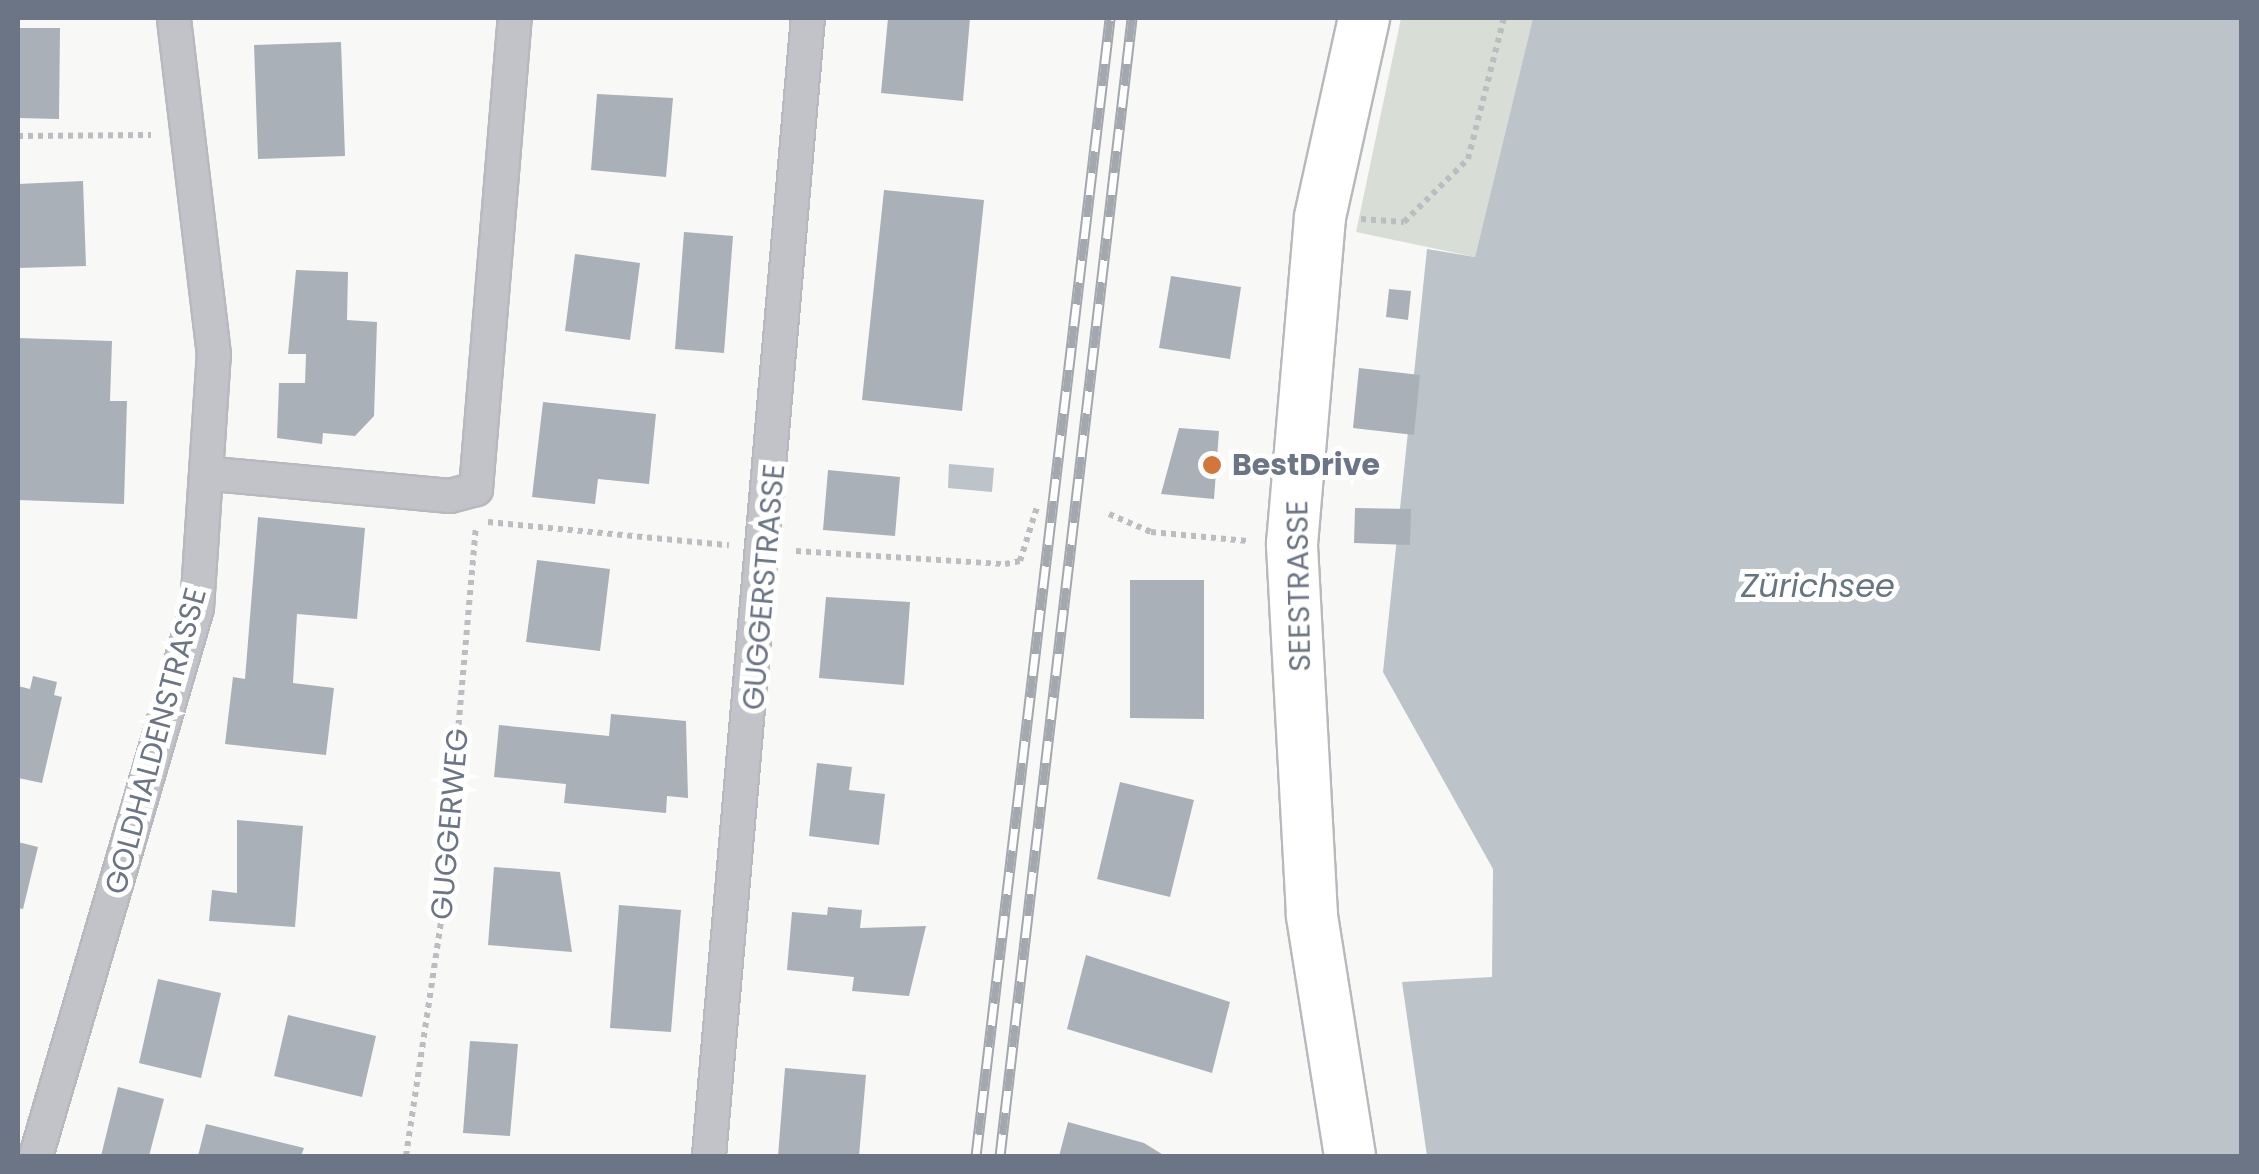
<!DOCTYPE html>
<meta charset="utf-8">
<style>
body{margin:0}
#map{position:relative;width:2259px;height:1174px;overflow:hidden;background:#f8f9f7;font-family:Poppins,sans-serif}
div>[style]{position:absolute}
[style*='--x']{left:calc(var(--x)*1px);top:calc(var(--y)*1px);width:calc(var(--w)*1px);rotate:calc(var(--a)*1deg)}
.green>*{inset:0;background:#d8ddd6}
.water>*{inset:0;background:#bcc4ca}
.building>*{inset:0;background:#aab0b7}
.path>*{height:6px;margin-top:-3px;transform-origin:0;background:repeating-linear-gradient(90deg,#bbbdc0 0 5px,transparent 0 10px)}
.roads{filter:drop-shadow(2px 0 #b7b9be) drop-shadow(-2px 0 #b7b9be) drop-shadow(0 2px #b7b9be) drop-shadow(0 -2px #b7b9be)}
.minor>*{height:32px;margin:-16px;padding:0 16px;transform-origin:16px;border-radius:16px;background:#c1c3c8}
.primary>*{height:50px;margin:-25px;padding:0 25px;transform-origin:25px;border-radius:25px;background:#fff}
.rail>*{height:11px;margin-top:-5.5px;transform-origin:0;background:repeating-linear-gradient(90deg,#fff 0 22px,#a3a7ae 0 44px);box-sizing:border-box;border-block:2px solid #a3a7ae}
.dots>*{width:28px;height:28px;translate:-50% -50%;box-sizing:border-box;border:5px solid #fff;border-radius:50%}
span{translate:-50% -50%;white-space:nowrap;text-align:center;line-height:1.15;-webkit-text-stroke:10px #fff;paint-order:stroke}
.poi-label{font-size:30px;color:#6b7585;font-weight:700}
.left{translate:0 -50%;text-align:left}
.street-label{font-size:30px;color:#6b7585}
.water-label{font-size:32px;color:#677580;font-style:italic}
.frame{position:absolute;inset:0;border:20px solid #6b7585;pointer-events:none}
</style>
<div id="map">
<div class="green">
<i style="clip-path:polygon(1401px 18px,1533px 18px,1475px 257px,1356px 232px)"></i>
</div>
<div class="water">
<i style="clip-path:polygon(1533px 18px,2241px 18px,2241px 1156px,1427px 1156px,1402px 982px,1492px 977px,1493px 869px,1383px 672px,1427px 249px,1475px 257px)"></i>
<i style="clip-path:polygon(949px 464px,994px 468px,992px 492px,948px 488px)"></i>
</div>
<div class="building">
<i style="clip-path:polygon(888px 18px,970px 18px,963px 101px,881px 93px)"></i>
<i style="clip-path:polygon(18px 28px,60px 28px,59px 119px,18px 118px)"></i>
<i style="clip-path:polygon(341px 42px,345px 156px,258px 159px,254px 45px)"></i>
<i style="clip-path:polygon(597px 94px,673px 98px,666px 177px,591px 170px)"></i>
<i style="clip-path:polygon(83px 181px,86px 266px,18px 268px,18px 184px)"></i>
<i style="clip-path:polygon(884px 190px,984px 200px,962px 411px,862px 400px)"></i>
<i style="clip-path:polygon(684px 232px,733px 236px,724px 353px,675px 349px)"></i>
<i style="clip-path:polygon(575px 254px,640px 263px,630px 340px,565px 331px)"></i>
<i style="clip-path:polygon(296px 270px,348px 272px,347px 320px,377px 322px,374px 416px,355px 436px,323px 433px,322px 444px,277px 438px,279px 383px,305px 383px,306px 354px,288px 354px)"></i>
<i style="clip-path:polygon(1171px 276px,1241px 287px,1230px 359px,1159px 348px)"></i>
<i style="clip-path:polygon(1389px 289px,1411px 291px,1408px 320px,1386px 317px)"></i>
<i style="clip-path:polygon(18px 338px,112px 341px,110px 401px,127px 401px,124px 504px,18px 500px)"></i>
<i style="clip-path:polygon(1359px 368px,1420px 375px,1414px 435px,1353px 428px)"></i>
<i style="clip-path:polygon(543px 402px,656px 414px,649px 484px,598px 479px,595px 504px,532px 497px)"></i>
<i style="clip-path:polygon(1179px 428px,1219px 431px,1214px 499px,1161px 494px)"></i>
<i style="clip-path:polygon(828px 470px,900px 477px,895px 536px,823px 530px)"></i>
<i style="clip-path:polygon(1355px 508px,1411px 509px,1410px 545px,1354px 543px)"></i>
<i style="clip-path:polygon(258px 517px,365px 528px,357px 619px,297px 614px,293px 683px,334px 688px,326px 755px,225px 744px,233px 677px,245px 679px)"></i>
<i style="clip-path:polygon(537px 560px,610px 569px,600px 651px,526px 642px)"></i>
<i style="clip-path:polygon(1130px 580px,1204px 580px,1204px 719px,1130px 718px)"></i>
<i style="clip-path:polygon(826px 597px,910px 602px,904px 685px,819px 678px)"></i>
<i style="clip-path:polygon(33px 676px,57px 682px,54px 695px,62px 697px,42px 783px,18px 778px,18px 686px,30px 689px)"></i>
<i style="clip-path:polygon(611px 714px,686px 721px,688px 798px,667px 796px,666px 813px,564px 803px,566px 784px,494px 777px,499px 725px,609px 736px)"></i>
<i style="clip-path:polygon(817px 763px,852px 767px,849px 790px,885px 794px,879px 845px,809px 836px)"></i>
<i style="clip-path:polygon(1120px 782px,1194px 800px,1170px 897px,1097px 879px)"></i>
<i style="clip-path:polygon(237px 820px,303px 826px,295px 927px,209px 921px,212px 890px,237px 893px)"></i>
<i style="clip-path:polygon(18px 842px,38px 847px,23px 909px,18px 908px)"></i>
<i style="clip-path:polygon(494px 867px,560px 872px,572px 952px,488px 945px)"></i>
<i style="clip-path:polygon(619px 905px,681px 910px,671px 1032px,610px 1028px)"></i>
<i style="clip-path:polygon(828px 907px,862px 910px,860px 928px,926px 926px,909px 996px,852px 991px,854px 977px,787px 970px,792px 912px,827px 915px)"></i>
<i style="clip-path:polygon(1086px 955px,1230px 1002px,1212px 1073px,1067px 1029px)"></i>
<i style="clip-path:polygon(158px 979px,221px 993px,201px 1078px,139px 1063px)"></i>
<i style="clip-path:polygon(288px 1015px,376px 1036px,362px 1097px,274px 1076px)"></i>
<i style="clip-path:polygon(470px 1041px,518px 1044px,510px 1136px,463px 1133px)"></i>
<i style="clip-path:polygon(785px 1068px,866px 1075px,859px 1156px,778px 1156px)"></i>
<i style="clip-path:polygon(118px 1087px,164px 1099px,149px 1156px,101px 1156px)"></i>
<i style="clip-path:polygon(1068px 1122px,1144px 1143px,1165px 1156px,1059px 1156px)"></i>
<i style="clip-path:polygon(206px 1124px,304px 1148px,301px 1156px,198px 1156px)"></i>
</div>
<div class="path">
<i style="--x:18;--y:136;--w:133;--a:-0.4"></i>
<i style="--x:1361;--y:219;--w:43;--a:4"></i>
<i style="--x:1404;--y:222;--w:90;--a:-44.5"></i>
<i style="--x:1468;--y:159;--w:146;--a:-75.7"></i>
<i style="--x:1109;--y:514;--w:46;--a:23.2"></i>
<i style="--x:1151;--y:532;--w:97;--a:5.3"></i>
<i style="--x:488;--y:522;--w:242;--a:5.5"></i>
<i style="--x:796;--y:551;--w:209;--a:3.6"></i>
<i style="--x:1005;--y:564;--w:15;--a:-11"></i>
<i style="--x:1020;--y:561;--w:57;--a:-72.5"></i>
<i style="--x:406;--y:1156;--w:245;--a:-81.5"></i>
<i style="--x:442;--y:914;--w:389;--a:-85"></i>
</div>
<div class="roads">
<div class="minor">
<i style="--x:213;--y:474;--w:238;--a:5.3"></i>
<i style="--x:450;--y:496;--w:27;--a:-15"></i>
<i style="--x:476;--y:489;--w:473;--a:-85.3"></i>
<i style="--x:36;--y:1156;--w:571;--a:-73.63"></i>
<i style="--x:197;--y:608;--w:254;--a:-86.2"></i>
<i style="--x:214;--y:355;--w:339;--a:-96.8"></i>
<i style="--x:709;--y:1156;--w:1142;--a:-85.03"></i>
</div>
<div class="primary">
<i style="--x:1350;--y:1156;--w:244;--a:-99"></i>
<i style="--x:1312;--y:915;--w:372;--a:-93.1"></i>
<i style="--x:1292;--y:544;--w:328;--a:-85.1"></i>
<i style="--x:1320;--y:217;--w:204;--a:-77.5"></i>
</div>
</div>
<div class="rail">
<i style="--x:976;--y:1156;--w:1146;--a:-83.28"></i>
<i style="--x:1000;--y:1156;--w:1146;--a:-83.38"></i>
</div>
<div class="dots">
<i style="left:1212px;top:465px;background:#d4763c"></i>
</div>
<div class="poi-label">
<span class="left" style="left:1232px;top:465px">BestDrive</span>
</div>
<div class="street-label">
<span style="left:1299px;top:586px;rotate:-91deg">SEESTRASSE</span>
<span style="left:764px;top:587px;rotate:-85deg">GUGGERSTRASSE</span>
<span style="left:156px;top:741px;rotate:-75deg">GOLDHALDENSTRASSE</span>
<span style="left:450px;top:824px;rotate:-85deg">GUGGERWEG</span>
</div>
<div class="water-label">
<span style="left:1818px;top:586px">Zürichsee</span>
</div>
<div class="frame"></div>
</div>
